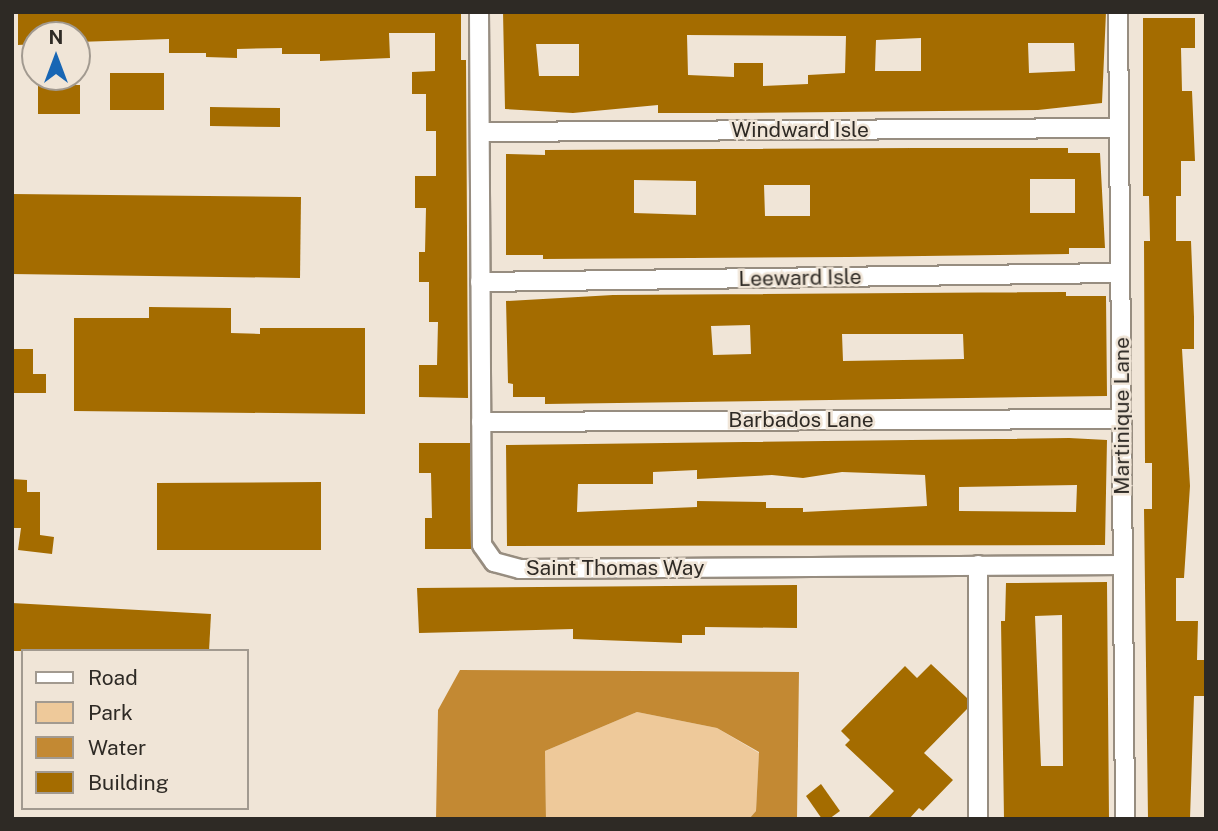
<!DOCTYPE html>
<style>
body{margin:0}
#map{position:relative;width:1218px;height:831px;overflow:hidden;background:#f0e5d7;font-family:"Public Sans",sans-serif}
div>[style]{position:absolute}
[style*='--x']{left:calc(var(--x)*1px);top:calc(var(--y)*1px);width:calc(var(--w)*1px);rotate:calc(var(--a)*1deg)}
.green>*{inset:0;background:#eec99a}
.water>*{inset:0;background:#c38933}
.building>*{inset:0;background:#a46c00}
.roads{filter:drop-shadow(2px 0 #978d80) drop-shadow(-2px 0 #978d80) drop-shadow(0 2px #978d80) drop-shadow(0 -2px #978d80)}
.street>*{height:18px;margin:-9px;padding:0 9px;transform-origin:9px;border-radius:9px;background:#fff}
span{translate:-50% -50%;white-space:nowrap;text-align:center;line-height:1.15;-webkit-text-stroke:5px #f0e5d7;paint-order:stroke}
.street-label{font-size:21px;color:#2e2a25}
.frame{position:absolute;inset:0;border:14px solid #2e2a25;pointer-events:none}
.legend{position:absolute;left:21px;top:649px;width:228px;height:161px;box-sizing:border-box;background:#f0e5d7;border:2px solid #a29a90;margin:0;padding:9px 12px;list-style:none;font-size:21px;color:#2e2a25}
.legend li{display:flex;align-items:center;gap:14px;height:35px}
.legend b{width:35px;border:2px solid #a29a90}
.north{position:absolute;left:21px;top:21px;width:70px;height:70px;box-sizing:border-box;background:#f0e5d7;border:2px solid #a29a90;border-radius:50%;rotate:0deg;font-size:19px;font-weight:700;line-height:28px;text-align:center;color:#2e2a25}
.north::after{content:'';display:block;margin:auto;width:24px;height:32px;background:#1866b4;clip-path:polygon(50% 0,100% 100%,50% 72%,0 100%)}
</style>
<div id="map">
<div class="green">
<i style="clip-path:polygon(637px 712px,717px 728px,759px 753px,756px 811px,749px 819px,546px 819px,545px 751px)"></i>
</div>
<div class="water">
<i style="clip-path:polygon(460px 670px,799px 672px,797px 819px,749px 819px,756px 811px,759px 752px,717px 728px,637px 712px,545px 751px,546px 819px,436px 819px,438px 710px)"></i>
</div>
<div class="building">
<i style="clip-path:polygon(18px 12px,461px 14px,461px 60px,466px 60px,468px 398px,419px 397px,419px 365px,437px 365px,438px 322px,429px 322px,429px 282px,419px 282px,419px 252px,425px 252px,426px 208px,415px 208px,415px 176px,436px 176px,436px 131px,426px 131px,426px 94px,412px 94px,412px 72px,435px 71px,435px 33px,389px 33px,390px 58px,320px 61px,320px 54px,282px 54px,282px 48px,237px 49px,237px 58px,206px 57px,206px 53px,169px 53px,169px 39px,77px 42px,77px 35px,35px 35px,35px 44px,18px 45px)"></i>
<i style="clip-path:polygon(evenodd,503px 12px,1106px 12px,1102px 103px,1038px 110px,726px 113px,658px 113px,658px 105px,573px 113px,505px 109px,503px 12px,687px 35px,846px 36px,845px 73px,808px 75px,808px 84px,763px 86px,763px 63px,734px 63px,734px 77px,688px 75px,687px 35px,503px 12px,921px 38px,921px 71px,875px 71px,876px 40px,921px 38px,503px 12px,1028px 43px,1074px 43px,1075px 71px,1029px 73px,1028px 43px,503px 12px,536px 44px,579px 44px,579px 76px,539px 76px,536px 44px)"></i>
<i style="clip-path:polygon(1143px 18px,1195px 18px,1195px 48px,1181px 48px,1182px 91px,1192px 91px,1195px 161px,1181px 161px,1181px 196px,1176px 196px,1176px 241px,1191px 241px,1194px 317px,1194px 349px,1182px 349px,1190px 486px,1184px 578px,1176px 578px,1176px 621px,1198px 621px,1197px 660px,1206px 660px,1206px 696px,1194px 696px,1190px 819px,1148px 819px,1144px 509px,1152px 509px,1152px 463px,1145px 463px,1144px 241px,1150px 241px,1149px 196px,1143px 196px)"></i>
<i style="clip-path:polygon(110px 73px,164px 73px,164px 110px,110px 110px)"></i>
<i style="clip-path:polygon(38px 85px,80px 85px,80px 114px,38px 114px)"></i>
<i style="clip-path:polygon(210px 107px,280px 108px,280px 127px,210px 126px)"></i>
<i style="clip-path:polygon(evenodd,916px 148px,1068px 148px,1068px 153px,1100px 153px,1105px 248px,1069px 248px,1069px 254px,848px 257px,543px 259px,543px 255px,506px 255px,506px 154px,545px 155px,545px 150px,916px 148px,1030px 179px,1075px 179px,1075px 213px,1030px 213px,1030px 179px,916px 148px,634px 180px,696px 181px,696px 215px,634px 213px,634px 180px,916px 148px,764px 185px,810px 185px,810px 216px,765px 216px,764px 185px)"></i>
<i style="clip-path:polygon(12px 194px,301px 197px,300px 278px,12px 274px)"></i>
<i style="clip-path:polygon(evenodd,1066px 292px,1066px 296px,1106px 296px,1107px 396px,545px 404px,545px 397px,513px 397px,513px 384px,508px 383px,506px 301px,613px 295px,1066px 292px,750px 325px,751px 354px,713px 355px,711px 326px,750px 325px,1066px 292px,842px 334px,963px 334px,964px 359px,843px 361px,842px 334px)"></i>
<i style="clip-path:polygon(149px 307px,231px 308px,231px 333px,260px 334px,260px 328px,365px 328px,365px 414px,74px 411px,74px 318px,149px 318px)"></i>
<i style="clip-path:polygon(12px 349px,33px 349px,33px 374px,46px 374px,46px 393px,12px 393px)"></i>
<i style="clip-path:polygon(evenodd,1069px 438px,1107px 440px,1105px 545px,507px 546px,506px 445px,1069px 438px,697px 470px,697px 479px,772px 475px,803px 478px,842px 472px,925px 475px,927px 506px,803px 512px,803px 508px,766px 508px,766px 502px,697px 501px,697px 507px,577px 512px,578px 484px,653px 484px,653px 472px,697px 470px,1069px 438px,1077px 485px,1076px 512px,959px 511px,959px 487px,1077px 485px)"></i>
<i style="clip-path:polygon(419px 443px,470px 443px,471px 549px,425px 549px,425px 518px,432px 518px,431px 473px,419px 473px)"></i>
<i style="clip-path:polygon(12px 479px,27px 480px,27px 492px,40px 492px,40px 535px,54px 537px,52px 554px,18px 550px,21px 528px,12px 528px)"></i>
<i style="clip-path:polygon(321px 482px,321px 550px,157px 550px,157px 483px)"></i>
<i style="clip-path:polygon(evenodd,1107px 582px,1109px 819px,1004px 819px,1001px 621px,1005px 621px,1006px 583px,1107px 582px,1062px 615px,1063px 766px,1041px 766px,1035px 616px,1062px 615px)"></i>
<i style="clip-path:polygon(797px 585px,797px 628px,705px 627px,705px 635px,682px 635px,682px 643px,573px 639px,573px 629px,419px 633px,417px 588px)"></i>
<i style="clip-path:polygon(12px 603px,211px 614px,209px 651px,12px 651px)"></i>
<i style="clip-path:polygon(931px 664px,967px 698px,967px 709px,924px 753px,953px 780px,923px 811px,919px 808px,909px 819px,867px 819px,894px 791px,845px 745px,850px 740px,841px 731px,905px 666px,917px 678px)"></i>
<i style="clip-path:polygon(821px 784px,840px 811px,829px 819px,822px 819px,806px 796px)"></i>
</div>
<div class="roads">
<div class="street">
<i style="--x:479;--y:12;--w:533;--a:89.68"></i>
<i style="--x:482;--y:545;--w:21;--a:55"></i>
<i style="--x:494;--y:562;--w:27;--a:15"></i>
<i style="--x:520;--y:569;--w:603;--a:-0.38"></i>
<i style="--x:1118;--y:12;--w:807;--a:89.5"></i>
<i style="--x:480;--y:132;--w:639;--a:-0.36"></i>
<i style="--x:480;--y:282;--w:640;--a:-0.81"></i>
<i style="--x:481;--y:422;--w:640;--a:-0.27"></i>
<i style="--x:978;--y:565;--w:254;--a:90"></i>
</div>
</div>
<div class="street-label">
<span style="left:800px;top:130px">Windward Isle</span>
<span style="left:800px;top:278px;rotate:-1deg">Leeward Isle</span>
<span style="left:1122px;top:416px;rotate:-90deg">Martinique Lane</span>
<span style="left:801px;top:420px">Barbados Lane</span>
<span style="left:615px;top:568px">Saint Thomas Way</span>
</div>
<div class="frame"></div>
<ul class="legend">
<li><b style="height:9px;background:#fff"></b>Road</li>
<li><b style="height:19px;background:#eec99a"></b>Park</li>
<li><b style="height:19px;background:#c38933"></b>Water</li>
<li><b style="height:19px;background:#a46c00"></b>Building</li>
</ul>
<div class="north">N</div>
</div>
